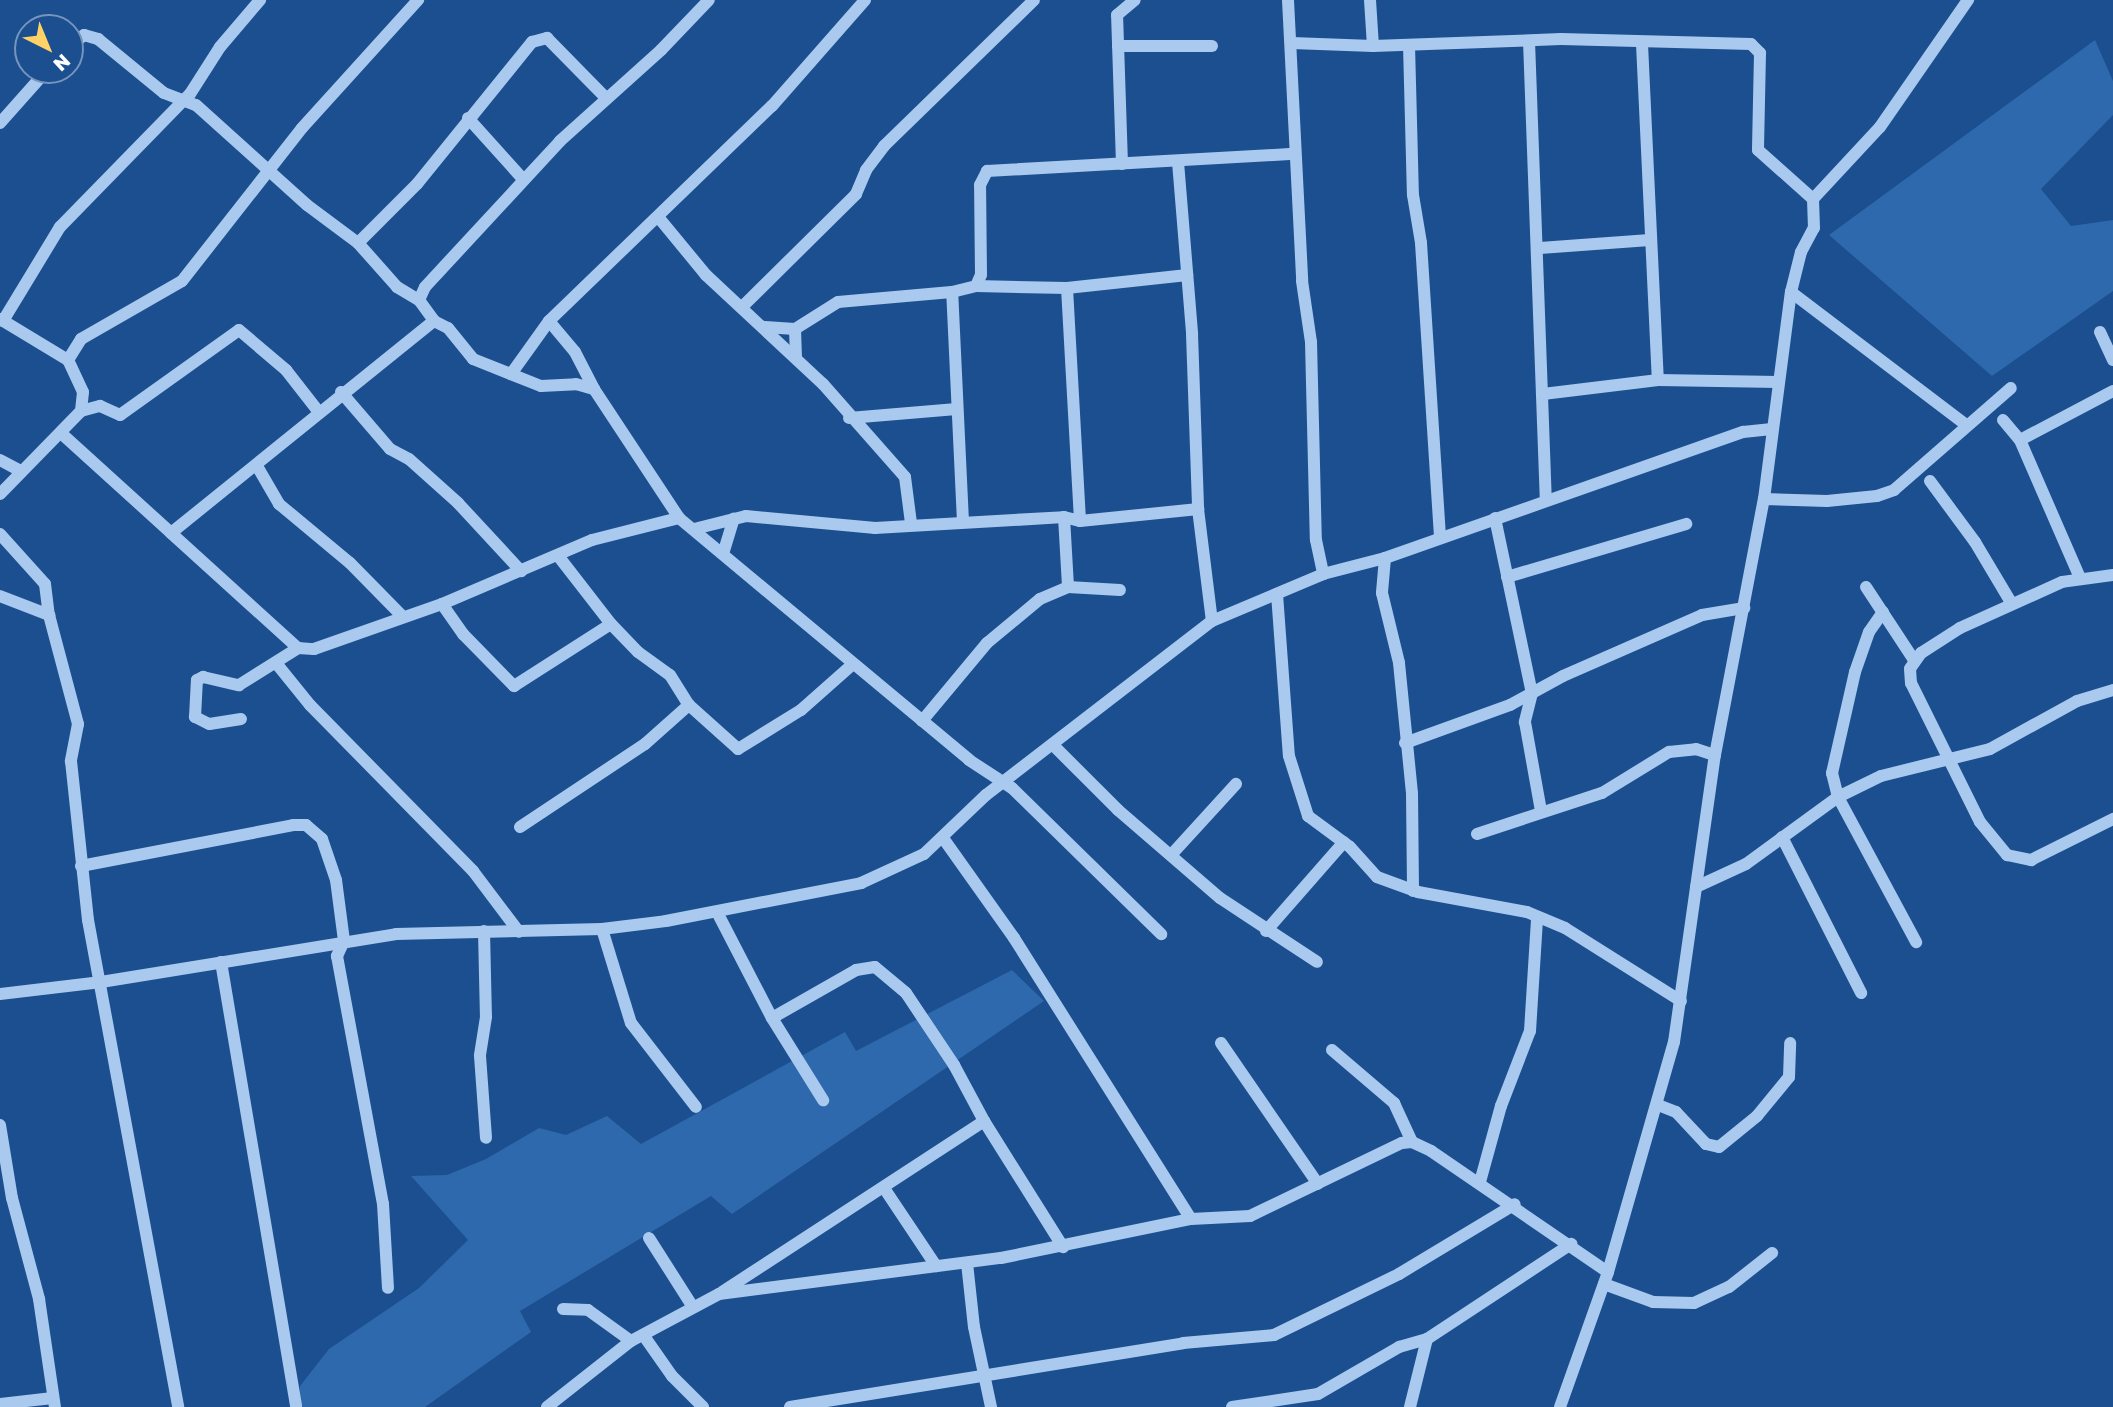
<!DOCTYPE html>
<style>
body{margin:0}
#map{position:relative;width:2113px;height:1407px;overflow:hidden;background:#1b4f8f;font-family:"Golos Text",sans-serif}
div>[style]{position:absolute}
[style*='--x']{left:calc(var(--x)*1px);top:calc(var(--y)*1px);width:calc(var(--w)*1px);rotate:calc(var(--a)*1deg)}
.green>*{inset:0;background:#2e69ad}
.minor>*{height:12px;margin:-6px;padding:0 6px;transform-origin:6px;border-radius:6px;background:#a9c9ee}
span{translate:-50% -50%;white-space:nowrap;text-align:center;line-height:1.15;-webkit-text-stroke:6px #1b4f8f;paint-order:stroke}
.north{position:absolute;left:14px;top:14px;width:70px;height:70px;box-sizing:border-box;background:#1b4f8f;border:2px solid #7695bc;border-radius:50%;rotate:137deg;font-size:19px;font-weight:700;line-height:28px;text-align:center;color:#fff}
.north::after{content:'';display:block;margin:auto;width:24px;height:32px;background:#ffd166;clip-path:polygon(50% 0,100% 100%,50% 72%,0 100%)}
</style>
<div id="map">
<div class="green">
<i style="clip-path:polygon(2095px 40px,2113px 81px,2113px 115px,2041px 189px,2071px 226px,2113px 220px,2113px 291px,1992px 376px,1829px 235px)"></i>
<i style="clip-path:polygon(1012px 970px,1044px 1001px,732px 1214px,711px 1196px,520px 1311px,531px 1332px,425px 1407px,299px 1407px,300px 1386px,329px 1349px,419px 1288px,468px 1240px,411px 1176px,447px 1175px,486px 1159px,539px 1128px,566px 1135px,607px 1116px,641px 1144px,845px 1032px,856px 1051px)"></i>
</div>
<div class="minor">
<i style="--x:1288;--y:0;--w:281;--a:87.1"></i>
<i style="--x:1302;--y:281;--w:62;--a:81.6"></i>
<i style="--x:1311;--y:342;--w:198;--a:88.6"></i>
<i style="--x:1316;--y:540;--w:35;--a:78"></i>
<i style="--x:1370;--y:0;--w:46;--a:86.3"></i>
<i style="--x:1529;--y:41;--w:460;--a:87.9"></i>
<i style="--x:1292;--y:43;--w:81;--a:2.1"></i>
<i style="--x:1373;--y:46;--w:188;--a:-2.1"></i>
<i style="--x:1561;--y:39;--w:190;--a:1.5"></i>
<i style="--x:1751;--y:44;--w:13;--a:45"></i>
<i style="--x:1760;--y:53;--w:97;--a:91.2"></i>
<i style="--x:1758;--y:150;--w:74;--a:41.7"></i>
<i style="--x:1642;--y:44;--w:336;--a:87.3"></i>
<i style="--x:1409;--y:45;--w:150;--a:88.5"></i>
<i style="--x:1413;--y:195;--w:49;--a:80.5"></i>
<i style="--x:1421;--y:243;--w:294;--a:86.3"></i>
<i style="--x:70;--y:46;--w:18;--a:-38"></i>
<i style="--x:84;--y:35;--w:15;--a:16"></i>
<i style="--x:98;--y:39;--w:85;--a:39.3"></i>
<i style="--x:164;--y:93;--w:34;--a:21"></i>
<i style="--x:196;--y:105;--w:149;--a:42"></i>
<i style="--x:307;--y:205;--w:64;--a:36.7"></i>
<i style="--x:358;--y:243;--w:59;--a:48.4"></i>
<i style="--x:397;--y:287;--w:26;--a:31"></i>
<i style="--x:419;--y:300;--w:26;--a:54"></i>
<i style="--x:434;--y:321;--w:16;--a:27"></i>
<i style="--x:448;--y:328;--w:40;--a:51"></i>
<i style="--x:473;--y:359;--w:73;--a:21.7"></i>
<i style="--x:541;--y:386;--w:35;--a:-3"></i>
<i style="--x:576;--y:384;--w:19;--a:16"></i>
<i style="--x:594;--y:389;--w:154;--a:56.6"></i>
<i style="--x:679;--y:518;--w:378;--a:39.8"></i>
<i style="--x:969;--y:760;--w:51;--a:33.1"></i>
<i style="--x:1012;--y:788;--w:209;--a:44.4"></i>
<i style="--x:1118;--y:46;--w:94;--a:0"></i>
<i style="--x:468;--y:118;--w:82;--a:48"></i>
<i style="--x:0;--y:123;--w:71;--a:-48.4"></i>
<i style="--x:1178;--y:162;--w:173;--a:85.3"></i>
<i style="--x:1192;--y:334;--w:175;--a:88"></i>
<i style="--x:1198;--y:509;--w:113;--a:82.9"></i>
<i style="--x:1122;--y:164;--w:149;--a:-91.9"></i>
<i style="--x:1117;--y:15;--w:23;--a:-40"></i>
<i style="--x:659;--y:218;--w:74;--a:50.5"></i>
<i style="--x:706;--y:275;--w:160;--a:43"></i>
<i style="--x:823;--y:384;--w:124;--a:48.6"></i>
<i style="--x:905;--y:477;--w:46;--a:82.6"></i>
<i style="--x:358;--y:243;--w:83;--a:-45"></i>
<i style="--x:417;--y:184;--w:183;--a:-51"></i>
<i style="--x:532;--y:42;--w:16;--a:-15"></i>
<i style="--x:547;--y:38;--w:84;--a:45.5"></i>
<i style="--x:1540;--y:248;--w:110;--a:-4.2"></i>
<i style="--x:976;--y:286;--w:12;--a:-66"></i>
<i style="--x:981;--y:275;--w:90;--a:-90.6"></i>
<i style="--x:980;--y:185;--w:16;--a:-63"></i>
<i style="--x:987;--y:171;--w:307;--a:-3.2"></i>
<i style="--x:1067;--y:288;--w:233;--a:86.8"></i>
<i style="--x:1791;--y:292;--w:220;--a:37.2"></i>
<i style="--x:419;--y:300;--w:14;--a:-65"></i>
<i style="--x:425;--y:287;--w:199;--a:-47.2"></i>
<i style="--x:560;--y:141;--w:136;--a:-42"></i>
<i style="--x:661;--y:50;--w:69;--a:-46.2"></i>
<i style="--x:743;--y:306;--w:159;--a:-44.7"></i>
<i style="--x:856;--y:194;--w:26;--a:-67"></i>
<i style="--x:866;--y:170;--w:30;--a:-53"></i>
<i style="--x:884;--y:146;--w:209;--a:-44.2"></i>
<i style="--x:0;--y:319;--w:79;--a:31.1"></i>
<i style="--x:3;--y:321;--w:110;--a:-58.8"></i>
<i style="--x:60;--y:227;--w:186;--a:-45.7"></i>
<i style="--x:190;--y:94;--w:56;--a:-57.4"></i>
<i style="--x:220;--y:47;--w:62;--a:-49.6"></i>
<i style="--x:549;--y:321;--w:40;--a:50"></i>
<i style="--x:575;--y:352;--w:42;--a:62.8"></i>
<i style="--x:765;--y:327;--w:30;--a:4"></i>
<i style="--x:795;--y:329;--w:51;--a:-32.1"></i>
<i style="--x:838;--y:302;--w:114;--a:-5"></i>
<i style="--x:795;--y:329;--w:29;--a:88"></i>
<i style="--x:2100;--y:332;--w:31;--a:65"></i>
<i style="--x:511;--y:374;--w:65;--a:-54.4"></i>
<i style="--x:549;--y:321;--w:310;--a:-44"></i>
<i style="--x:772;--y:106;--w:141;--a:-48.7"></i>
<i style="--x:341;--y:392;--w:75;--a:49.3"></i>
<i style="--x:390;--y:449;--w:21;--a:28"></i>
<i style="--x:409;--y:459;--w:66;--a:41.9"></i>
<i style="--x:458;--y:503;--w:93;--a:47.2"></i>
<i style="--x:1543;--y:394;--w:116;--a:-6.9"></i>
<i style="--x:1658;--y:380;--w:120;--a:1"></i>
<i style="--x:81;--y:411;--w:20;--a:-15"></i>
<i style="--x:100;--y:406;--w:22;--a:24"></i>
<i style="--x:120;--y:415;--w:146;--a:-35.5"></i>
<i style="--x:239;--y:330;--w:62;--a:40.4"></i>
<i style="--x:286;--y:370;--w:52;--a:52"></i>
<i style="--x:849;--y:418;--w:108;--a:-4.8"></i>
<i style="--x:2003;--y:420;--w:26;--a:50"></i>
<i style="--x:2020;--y:440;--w:148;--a:66.5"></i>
<i style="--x:62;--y:434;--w:147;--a:42.2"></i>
<i style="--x:171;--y:533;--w:338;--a:-38.9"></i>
<i style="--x:2020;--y:440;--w:105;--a:-27.8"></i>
<i style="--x:0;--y:460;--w:21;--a:28"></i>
<i style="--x:257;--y:466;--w:44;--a:59.9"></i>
<i style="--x:279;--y:504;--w:92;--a:39.7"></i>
<i style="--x:350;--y:563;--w:74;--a:45.5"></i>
<i style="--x:1930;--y:481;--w:76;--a:53.6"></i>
<i style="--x:1975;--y:542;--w:72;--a:59.2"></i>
<i style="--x:0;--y:494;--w:116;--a:-45.7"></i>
<i style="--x:81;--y:411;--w:19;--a:-84"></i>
<i style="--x:83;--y:392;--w:35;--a:-115"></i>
<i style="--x:68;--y:360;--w:25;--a:-58"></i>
<i style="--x:81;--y:339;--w:116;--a:-29.9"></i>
<i style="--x:182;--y:281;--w:194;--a:-51.9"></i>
<i style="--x:302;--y:128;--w:173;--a:-47.8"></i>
<i style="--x:1764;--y:499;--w:63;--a:1.8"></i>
<i style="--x:1827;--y:501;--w:50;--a:-5.7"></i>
<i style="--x:1877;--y:496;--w:18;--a:-19"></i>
<i style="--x:1894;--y:490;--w:155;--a:-41.1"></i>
<i style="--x:1064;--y:517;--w:70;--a:86.7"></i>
<i style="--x:1495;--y:518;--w:179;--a:78.1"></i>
<i style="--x:1532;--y:693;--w:30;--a:104"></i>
<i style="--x:1525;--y:722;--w:90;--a:79.8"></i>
<i style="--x:963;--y:522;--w:230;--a:-92.7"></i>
<i style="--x:952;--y:292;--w:25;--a:-14"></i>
<i style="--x:976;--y:286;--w:91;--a:1.3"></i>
<i style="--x:1067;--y:288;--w:121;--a:-6.2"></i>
<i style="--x:694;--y:529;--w:41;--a:-14"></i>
<i style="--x:171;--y:533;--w:171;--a:42.2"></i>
<i style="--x:0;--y:534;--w:67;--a:48"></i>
<i style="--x:45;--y:584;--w:31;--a:83"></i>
<i style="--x:723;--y:554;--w:37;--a:-73"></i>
<i style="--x:734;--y:519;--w:12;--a:-14"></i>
<i style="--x:746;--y:516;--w:130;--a:5.3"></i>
<i style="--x:875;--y:528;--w:189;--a:-3.3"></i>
<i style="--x:1064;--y:517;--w:16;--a:14"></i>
<i style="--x:1080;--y:521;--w:119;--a:-5.8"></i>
<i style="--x:559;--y:557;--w:85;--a:52.2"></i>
<i style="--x:611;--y:624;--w:39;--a:46"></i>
<i style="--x:638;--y:652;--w:39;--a:36"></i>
<i style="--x:670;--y:675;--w:36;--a:58"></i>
<i style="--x:689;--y:705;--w:66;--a:41.9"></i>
<i style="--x:738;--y:749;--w:74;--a:-31.8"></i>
<i style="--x:801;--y:710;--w:69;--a:-41.5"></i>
<i style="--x:1385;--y:558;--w:35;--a:95"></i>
<i style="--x:1382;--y:593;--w:72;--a:76.3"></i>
<i style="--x:1399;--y:663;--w:131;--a:84.3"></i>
<i style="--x:1412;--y:793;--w:98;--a:89.4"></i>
<i style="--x:2113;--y:575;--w:51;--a:172.2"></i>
<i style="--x:2062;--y:582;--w:112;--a:155.7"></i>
<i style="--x:1960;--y:628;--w:46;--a:147.3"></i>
<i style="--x:1921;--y:653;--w:19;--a:125"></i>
<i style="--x:1910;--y:669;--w:14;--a:86"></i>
<i style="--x:1911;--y:683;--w:155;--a:63.6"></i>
<i style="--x:1980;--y:822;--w:43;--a:50.7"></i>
<i style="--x:2007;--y:855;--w:25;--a:12"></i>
<i style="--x:2031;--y:860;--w:92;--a:-26.6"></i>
<i style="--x:1507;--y:577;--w:187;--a:-16.5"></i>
<i style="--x:1866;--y:587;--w:87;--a:56.7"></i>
<i style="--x:1277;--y:594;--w:162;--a:85.8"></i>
<i style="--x:1289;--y:756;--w:63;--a:72.4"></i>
<i style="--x:1308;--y:816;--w:52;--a:36.4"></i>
<i style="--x:1350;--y:847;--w:40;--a:48"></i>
<i style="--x:1377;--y:877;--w:44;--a:20.1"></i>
<i style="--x:1418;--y:892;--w:111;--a:10.4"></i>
<i style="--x:1527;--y:912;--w:41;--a:22.8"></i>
<i style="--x:1565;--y:928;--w:137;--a:32.2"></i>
<i style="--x:0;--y:596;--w:53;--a:21.2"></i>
<i style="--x:49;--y:615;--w:113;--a:75.1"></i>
<i style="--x:78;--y:724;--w:38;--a:101"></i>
<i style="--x:71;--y:761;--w:160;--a:83.9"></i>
<i style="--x:88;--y:920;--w:495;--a:79.5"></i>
<i style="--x:442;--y:604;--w:37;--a:55"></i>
<i style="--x:463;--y:634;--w:73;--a:45.6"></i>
<i style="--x:514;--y:686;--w:115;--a:-32.6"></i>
<i style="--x:1883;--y:612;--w:24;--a:125"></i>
<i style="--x:1869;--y:632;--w:42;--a:109.3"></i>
<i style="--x:1855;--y:672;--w:104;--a:102.8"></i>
<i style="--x:1832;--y:773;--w:25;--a:76"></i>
<i style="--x:1838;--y:797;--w:165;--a:61.7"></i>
<i style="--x:276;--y:663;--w:54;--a:51"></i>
<i style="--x:310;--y:705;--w:233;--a:45.5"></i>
<i style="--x:473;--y:871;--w:76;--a:53"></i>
<i style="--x:241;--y:719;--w:32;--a:171"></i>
<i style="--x:209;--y:724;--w:16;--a:-153"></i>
<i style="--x:195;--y:717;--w:37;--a:-87"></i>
<i style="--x:197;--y:680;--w:7;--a:-27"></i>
<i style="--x:203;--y:677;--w:37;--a:13"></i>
<i style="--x:239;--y:685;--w:70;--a:-32.1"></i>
<i style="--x:298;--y:648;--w:16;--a:4"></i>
<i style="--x:314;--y:649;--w:136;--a:-19.4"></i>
<i style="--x:442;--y:604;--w:163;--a:-23.1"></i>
<i style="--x:592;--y:540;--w:90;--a:-14.2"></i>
<i style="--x:922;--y:721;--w:102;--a:-50.2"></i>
<i style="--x:987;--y:643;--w:69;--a:-39.7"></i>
<i style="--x:1040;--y:599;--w:30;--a:-23"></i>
<i style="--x:1068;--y:587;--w:52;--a:3.3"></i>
<i style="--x:1405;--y:743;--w:112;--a:-19.9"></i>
<i style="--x:1510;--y:705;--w:60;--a:-28.7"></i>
<i style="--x:1563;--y:676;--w:152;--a:-23.7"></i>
<i style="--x:1702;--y:615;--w:43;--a:-9.5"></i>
<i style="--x:1054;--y:746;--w:91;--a:45"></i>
<i style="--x:1118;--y:810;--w:135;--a:40.8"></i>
<i style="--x:1220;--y:898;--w:116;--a:33.4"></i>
<i style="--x:520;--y:827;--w:150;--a:-33.6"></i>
<i style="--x:645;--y:744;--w:59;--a:-41.6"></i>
<i style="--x:1477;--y:834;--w:132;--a:-18.2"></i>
<i style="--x:1602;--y:793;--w:79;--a:-31.5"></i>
<i style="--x:1669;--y:752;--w:27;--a:-6"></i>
<i style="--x:1696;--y:749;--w:20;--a:18"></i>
<i style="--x:1782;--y:837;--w:175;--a:63.1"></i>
<i style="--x:943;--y:838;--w:123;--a:54.6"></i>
<i style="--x:1014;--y:938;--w:332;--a:57.8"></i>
<i style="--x:1172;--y:854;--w:95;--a:-47.6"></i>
<i style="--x:81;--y:866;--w:216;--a:-10.9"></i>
<i style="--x:293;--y:825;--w:13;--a:0"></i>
<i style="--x:306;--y:825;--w:21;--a:41"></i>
<i style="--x:322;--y:839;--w:43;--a:71.1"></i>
<i style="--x:336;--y:880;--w:62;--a:82.5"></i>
<i style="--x:344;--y:941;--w:17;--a:115"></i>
<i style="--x:337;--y:956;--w:252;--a:79.5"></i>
<i style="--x:383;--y:1204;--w:84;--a:86.6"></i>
<i style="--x:1696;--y:887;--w:55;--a:-24.7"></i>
<i style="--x:1746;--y:864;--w:114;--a:-36.1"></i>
<i style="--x:1838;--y:797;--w:48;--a:-26"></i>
<i style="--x:1881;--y:776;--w:112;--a:-13.9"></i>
<i style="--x:1990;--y:749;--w:99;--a:-28.9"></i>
<i style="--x:2077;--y:701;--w:38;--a:-17"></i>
<i style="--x:717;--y:912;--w:119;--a:62.6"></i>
<i style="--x:772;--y:1018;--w:97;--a:58.1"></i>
<i style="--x:602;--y:929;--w:98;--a:72.9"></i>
<i style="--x:631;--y:1023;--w:106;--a:52.3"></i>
<i style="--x:484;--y:931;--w:86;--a:88.7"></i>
<i style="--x:486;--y:1017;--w:39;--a:99"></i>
<i style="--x:480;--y:1056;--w:82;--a:85.8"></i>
<i style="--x:1266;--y:931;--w:118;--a:-48.8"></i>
<i style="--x:221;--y:962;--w:450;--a:80.4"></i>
<i style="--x:0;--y:994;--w:102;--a:-6.8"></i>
<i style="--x:101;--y:982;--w:299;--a:-9.2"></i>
<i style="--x:396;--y:934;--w:206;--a:-1.4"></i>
<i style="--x:602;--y:929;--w:64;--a:-7.1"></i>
<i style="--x:666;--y:921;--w:199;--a:-11"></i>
<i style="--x:861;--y:883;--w:69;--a:-24.7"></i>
<i style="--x:924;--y:854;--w:86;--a:-43.6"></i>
<i style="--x:986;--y:795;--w:285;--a:-37.6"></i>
<i style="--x:1212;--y:621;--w:121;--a:-22.9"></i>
<i style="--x:1323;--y:574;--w:64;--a:-14.5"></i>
<i style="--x:1385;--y:558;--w:380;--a:-19.4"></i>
<i style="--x:1743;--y:432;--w:29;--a:-6"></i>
<i style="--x:772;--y:1018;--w:97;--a:-29.7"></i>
<i style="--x:856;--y:970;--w:19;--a:-9"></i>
<i style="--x:875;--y:967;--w:40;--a:40"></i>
<i style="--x:906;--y:993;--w:87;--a:56.3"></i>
<i style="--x:954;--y:1065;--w:64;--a:61.8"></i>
<i style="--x:1221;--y:1043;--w:171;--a:55.5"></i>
<i style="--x:1332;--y:1050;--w:82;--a:40.5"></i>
<i style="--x:1394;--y:1103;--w:43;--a:65.2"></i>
<i style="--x:1658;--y:1105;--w:19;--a:21"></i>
<i style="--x:1676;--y:1112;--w:44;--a:46.8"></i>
<i style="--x:1706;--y:1144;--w:13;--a:13"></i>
<i style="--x:1719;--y:1147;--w:49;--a:-39.2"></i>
<i style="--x:1757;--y:1116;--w:50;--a:-50.6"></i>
<i style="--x:1789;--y:1077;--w:34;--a:-88"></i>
<i style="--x:0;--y:1125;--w:74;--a:80.7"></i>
<i style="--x:12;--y:1198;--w:105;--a:75"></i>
<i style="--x:39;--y:1299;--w:109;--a:81.6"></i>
<i style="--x:1480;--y:1182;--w:79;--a:-74.6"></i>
<i style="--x:1501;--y:1106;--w:80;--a:-68.9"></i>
<i style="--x:1530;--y:1031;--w:112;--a:-86.4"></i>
<i style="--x:884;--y:1188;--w:94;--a:56.3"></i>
<i style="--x:649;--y:1238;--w:82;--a:57.5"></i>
<i style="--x:967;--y:1263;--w:64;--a:83.8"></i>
<i style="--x:974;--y:1327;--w:82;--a:78"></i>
<i style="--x:1604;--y:1284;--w:52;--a:20.2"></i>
<i style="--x:1653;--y:1302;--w:41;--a:1.4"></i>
<i style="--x:1694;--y:1303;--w:38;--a:-25"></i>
<i style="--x:1729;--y:1287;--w:55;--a:-38.3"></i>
<i style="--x:722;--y:1292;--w:313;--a:-33.1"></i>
<i style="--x:984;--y:1121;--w:149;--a:57.9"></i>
<i style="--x:563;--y:1309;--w:25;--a:2"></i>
<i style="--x:588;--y:1310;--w:53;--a:35.8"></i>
<i style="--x:644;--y:1336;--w:49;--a:55"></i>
<i style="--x:672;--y:1376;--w:44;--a:45"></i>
<i style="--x:0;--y:1404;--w:53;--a:-6.5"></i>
<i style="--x:547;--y:1407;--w:107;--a:-38.2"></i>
<i style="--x:631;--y:1341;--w:100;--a:-28.1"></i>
<i style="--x:719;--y:1294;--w:284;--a:-7.3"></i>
<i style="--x:1001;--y:1258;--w:194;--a:-11.6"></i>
<i style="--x:1191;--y:1219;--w:59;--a:-2.9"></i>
<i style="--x:1250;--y:1216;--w:169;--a:-25.7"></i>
<i style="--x:1402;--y:1143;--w:10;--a:-6"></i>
<i style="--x:1412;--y:1142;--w:21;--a:25"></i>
<i style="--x:1431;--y:1151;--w:214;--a:34.4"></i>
<i style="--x:790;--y:1407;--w:398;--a:-9.2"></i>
<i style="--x:1183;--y:1343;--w:91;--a:-5"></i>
<i style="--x:1274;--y:1335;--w:139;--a:-26"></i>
<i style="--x:1399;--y:1274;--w:135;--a:-31.1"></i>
<i style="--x:1232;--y:1407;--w:87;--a:-8.6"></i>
<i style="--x:1318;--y:1394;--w:94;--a:-30.1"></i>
<i style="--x:1399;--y:1347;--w:29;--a:-16"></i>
<i style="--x:1427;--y:1339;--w:173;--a:-33.4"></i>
<i style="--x:1410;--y:1407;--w:70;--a:-76"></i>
<i style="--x:1560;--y:1407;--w:143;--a:-70.4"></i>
<i style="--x:1608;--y:1272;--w:239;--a:-74"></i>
<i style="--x:1674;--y:1042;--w:290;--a:-81.9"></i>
<i style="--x:1715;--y:755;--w:261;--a:-79.2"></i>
<i style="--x:1764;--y:499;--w:209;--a:-82.6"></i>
<i style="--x:1791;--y:292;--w:41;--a:-76"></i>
<i style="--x:1801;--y:252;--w:27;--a:-62"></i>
<i style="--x:1814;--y:228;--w:29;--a:-92"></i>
<i style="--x:1813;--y:199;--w:98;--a:-47.1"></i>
<i style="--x:1880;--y:127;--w:155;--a:-55.3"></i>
</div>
<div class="north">N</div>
</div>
